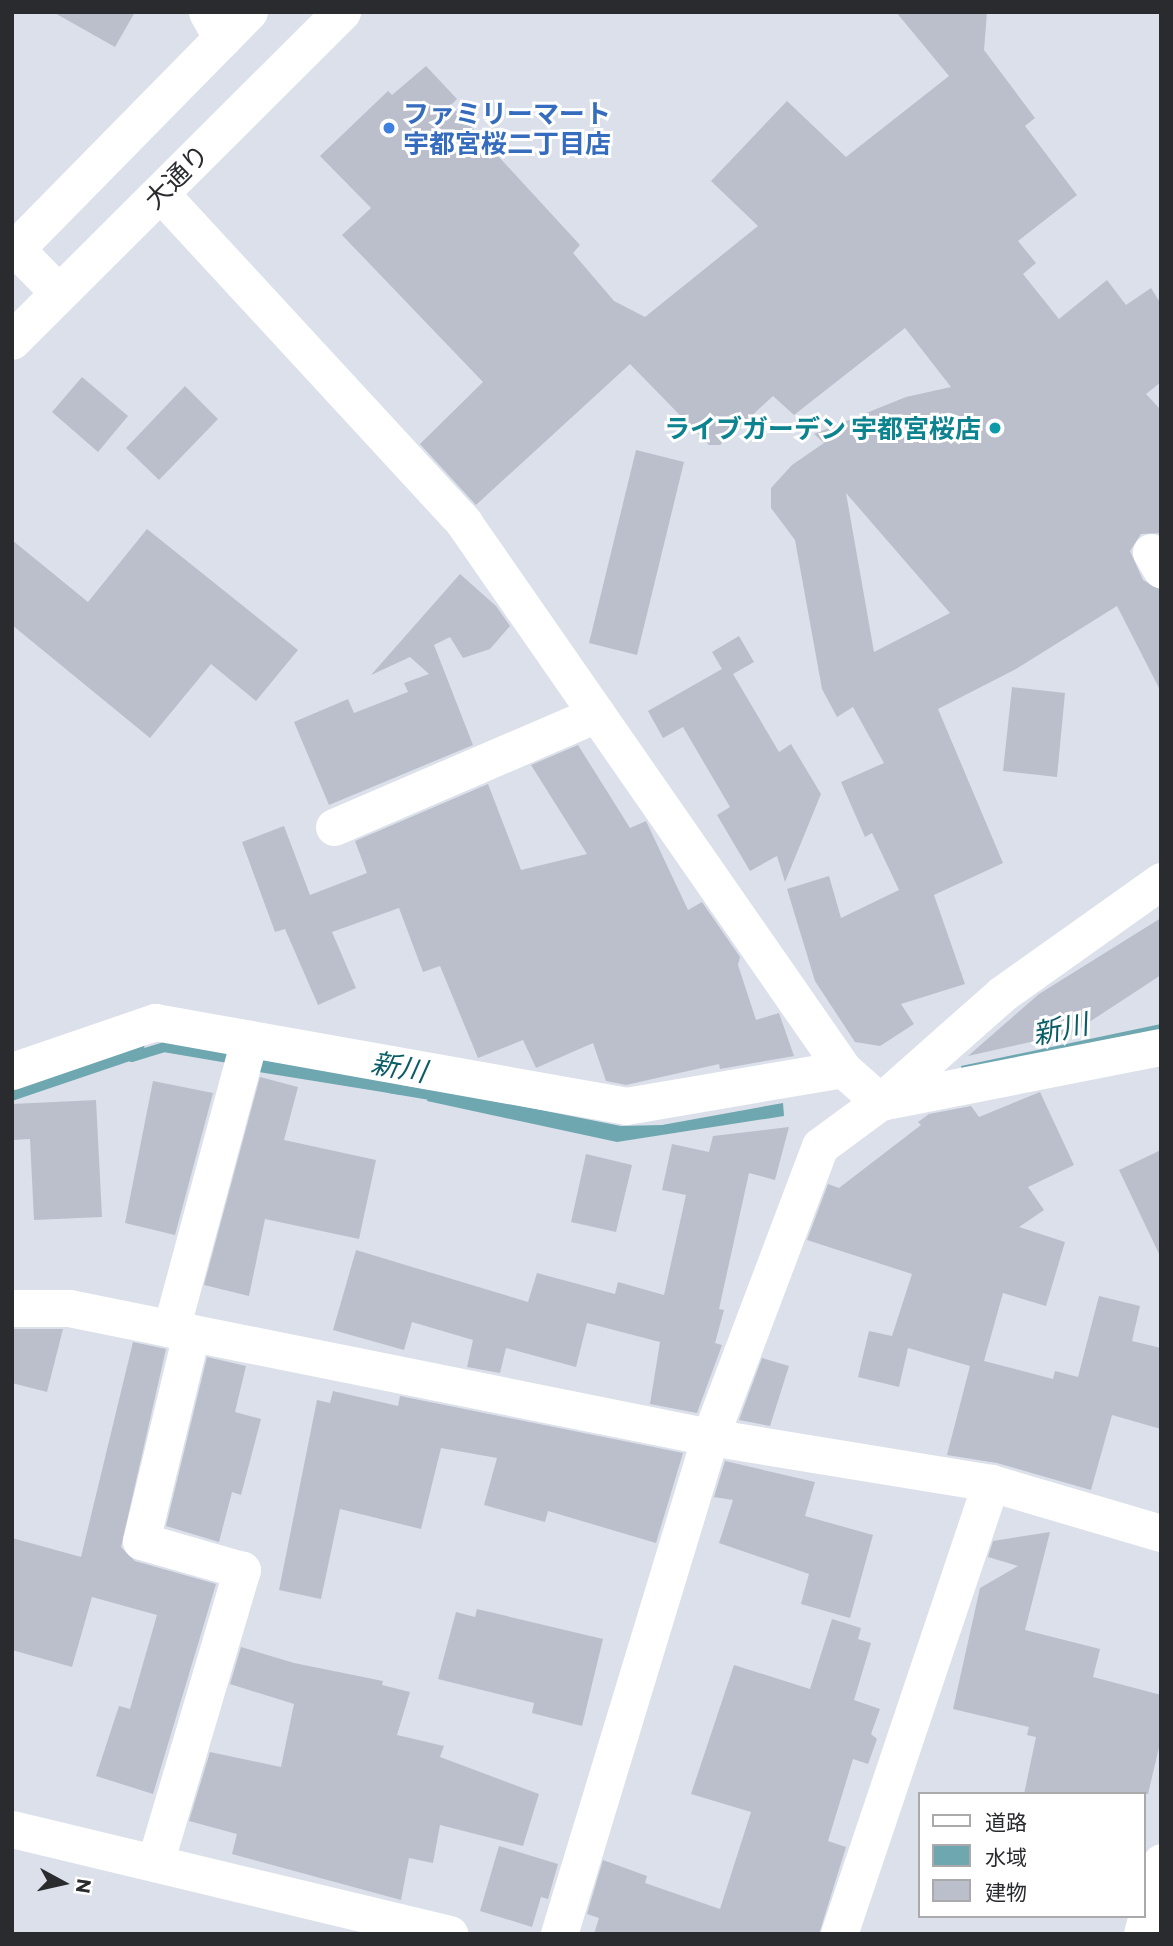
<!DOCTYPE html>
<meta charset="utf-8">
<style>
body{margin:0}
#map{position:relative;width:1173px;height:1946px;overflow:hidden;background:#dbe0eb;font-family:Commissioner,"Noto Sans JP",sans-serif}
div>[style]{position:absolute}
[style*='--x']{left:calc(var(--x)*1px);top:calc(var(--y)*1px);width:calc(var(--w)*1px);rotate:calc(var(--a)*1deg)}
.water>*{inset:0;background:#6ea7b0}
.stream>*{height:10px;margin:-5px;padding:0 5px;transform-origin:5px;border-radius:5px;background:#6ea7b0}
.building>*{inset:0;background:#bbbfcb}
.minor>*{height:37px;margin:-18.5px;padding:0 18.5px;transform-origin:18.5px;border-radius:18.5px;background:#fff}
.highway>*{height:38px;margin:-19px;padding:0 19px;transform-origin:19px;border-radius:19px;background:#fff}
.dots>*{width:19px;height:19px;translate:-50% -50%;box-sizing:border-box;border:4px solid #fff;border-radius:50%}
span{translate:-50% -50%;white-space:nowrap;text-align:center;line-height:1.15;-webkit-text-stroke:6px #fff;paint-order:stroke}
.shop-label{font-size:26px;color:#366cbe;font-weight:700}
.left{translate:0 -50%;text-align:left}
.street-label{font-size:26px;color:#2a2b2f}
.culture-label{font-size:26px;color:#0d838f;font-weight:700}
.right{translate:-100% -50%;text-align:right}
.water-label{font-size:28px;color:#0a5d67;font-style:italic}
.frame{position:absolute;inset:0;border:14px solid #2a2b2f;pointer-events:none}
.legend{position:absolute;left:918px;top:1792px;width:228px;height:126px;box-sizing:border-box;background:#fff;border:2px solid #aaaaac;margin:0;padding:9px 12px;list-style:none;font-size:21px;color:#2a2b2f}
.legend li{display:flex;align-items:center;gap:14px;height:35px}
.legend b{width:35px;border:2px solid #aaaaac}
.north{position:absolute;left:28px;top:1848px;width:70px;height:70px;-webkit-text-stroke:5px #fff;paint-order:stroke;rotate:98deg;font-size:19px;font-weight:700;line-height:28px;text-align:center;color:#2a2b2f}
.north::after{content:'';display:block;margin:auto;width:24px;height:32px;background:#2a2b2f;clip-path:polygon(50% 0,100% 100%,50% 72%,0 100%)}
</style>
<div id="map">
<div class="water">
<i style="clip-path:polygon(1161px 1024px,1161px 1036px,963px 1077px,961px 1066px)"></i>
<i style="clip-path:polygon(145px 1044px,142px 1057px,12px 1101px,12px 1088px)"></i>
<i style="clip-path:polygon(256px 1057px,403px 1082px,401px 1095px,253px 1071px)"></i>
<i style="clip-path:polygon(430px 1088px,621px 1126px,662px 1125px,783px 1103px,784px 1116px,617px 1142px,427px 1101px)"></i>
</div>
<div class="stream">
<i style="--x:132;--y:1057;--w:34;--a:-17"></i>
<i style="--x:164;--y:1047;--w:76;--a:9.8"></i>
<i style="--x:389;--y:1088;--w:54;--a:9.6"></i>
</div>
<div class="building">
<i style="clip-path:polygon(53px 12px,135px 12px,115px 47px)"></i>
<i style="clip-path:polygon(evenodd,896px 12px,987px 12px,984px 50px,1035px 118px,1025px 126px,1077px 195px,1018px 241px,1036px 263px,1023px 274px,1059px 319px,1107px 280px,1126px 305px,1151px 288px,1161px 304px,1161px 382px,1146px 394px,1161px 410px,1161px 533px,1141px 534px,1130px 551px,1143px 580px,1161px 590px,1161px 692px,1117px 606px,1016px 669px,938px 709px,1003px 863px,934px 895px,965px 984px,901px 1004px,914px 1024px,880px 1046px,855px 1042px,815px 981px,787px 889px,829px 876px,841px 918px,899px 890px,872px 833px,865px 837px,841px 782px,884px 763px,853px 707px,837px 717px,822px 689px,795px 540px,771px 508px,771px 488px,792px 465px,824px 443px,814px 434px,906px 397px,951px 387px,905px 328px,794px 415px,773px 396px,720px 445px,709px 445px,630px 364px,476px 505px,420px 444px,483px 382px,342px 235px,371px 208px,320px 156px,388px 91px,392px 95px,426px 66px,457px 99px,451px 105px,580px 245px,573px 253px,614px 301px,645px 317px,758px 226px,711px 181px,787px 101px,846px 157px,949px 76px,896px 12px,846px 493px,950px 613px,874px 652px,846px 493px)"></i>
<i style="clip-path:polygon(82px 377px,128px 416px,98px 452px,52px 412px)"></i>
<i style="clip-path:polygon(185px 386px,218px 419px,159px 480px,126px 448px)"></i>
<i style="clip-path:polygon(636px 450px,684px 462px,637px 655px,589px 643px)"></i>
<i style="clip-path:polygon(147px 529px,298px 650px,256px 701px,211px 664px,150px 738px,12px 625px,12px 540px,88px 602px)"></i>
<i style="clip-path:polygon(460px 574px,496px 606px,510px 626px,490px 649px,463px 658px,450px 637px,434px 645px,473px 745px,329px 805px,294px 722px,348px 699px,354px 713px,408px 692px,404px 683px,429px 674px,410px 657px,371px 675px)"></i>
<i style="clip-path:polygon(739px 636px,754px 662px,733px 674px,779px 752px,791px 744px,821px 794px,785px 882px,777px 856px,750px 871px,717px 815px,730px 807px,683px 727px,663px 738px,648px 711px,722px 669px,712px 652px)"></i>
<i style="clip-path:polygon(1012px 687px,1065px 693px,1057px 777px,1003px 771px)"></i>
<i style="clip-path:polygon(578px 745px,630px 828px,646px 821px,688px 910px,702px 902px,740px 957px,738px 965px,756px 1020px,779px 1013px,794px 1056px,720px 1069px,719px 1064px,626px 1085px,606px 1081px,593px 1043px,536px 1068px,523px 1040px,478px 1058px,440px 966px,423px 972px,399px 908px,332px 932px,356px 988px,318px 1005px,285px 929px,275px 932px,242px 842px,284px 826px,310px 895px,367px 873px,355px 841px,488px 784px,521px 870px,587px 854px,531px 765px)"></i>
<i style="clip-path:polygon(1161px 918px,1161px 975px,1074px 1032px,968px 1056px,1039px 994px)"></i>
<i style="clip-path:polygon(260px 1077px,298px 1087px,284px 1140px,376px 1160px,359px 1239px,265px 1219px,249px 1296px,204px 1285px)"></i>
<i style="clip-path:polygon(153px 1081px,213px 1093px,175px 1235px,125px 1223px)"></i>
<i style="clip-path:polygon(1040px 1092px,1074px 1165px,1028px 1187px,1044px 1210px,1019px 1227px,1065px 1242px,1046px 1306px,1003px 1293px,984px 1361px,1053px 1379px,1055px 1371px,1078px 1377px,1099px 1296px,1140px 1306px,1132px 1341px,1161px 1348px,1161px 1429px,1112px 1415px,1091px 1490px,997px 1463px,947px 1455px,970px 1366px,908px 1348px,899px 1387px,858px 1377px,869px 1331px,892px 1336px,912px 1274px,807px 1240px,828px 1184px,839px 1188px,921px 1125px,918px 1122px,929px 1114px,971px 1106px,979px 1117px)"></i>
<i style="clip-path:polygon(96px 1100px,102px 1217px,34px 1220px,30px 1139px,12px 1140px,12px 1104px)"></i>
<i style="clip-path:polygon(789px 1127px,775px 1180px,749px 1173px,719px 1309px,724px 1310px,715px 1343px,722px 1345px,697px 1413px,650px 1404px,660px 1342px,587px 1323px,576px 1367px,506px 1348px,500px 1373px,467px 1367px,473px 1340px,412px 1322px,404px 1350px,333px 1330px,356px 1250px,528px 1302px,537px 1273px,615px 1294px,618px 1282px,664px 1295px,686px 1195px,662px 1190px,672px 1144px,709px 1152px,713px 1136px)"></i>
<i style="clip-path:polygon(1161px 1150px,1161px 1258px,1119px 1170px)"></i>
<i style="clip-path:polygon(586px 1154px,632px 1165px,616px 1232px,571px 1222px)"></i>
<i style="clip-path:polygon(12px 1329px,63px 1329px,47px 1392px,12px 1383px)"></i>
<i style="clip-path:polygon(133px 1342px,166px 1349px,121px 1547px,135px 1561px,216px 1584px,153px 1794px,96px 1776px,119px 1706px,130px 1709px,157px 1615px,92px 1597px,72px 1667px,12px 1650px,12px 1538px,81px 1557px)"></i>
<i style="clip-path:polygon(207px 1357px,246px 1366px,235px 1412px,261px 1419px,241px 1495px,232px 1492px,219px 1542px,166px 1526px)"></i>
<i style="clip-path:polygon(762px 1358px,789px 1366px,770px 1426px,739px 1420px)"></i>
<i style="clip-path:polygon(333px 1391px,398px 1406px,400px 1396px,683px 1453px,656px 1543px,548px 1511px,545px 1522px,484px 1505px,497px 1458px,441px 1448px,421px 1529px,340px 1509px,321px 1599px,279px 1590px,317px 1400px,330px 1403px)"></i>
<i style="clip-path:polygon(725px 1461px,815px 1482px,805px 1516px,873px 1535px,850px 1618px,801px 1604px,809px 1574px,719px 1543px,733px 1500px,714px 1497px)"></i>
<i style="clip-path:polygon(1050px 1532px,1025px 1630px,1100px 1649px,1093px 1677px,1161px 1695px,1161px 1739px,1148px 1794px,1024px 1794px,1036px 1737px,1027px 1735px,1029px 1727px,953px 1709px,980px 1588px,1018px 1566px,988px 1557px,993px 1541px)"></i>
<i style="clip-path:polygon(477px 1609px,603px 1639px,582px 1726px,532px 1713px,534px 1703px,438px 1679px,456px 1612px,475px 1617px)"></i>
<i style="clip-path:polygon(832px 1619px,861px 1628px,858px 1639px,871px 1643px,854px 1700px,880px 1709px,871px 1734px,877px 1739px,868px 1764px,853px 1759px,828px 1841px,846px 1847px,819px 1934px,594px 1934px,599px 1918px,587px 1914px,603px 1860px,647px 1876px,645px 1883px,720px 1909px,751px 1812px,691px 1794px,734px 1665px,810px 1689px)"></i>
<i style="clip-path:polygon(241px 1647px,294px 1663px,383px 1681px,382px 1685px,410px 1692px,397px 1735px,444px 1746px,440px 1757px,539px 1794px,523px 1846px,440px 1825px,433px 1863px,409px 1858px,401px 1900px,232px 1854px,237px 1834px,189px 1821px,210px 1752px,281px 1767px,294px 1704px,230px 1684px)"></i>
<i style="clip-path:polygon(499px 1846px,558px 1864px,548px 1899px,541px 1897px,532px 1927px,480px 1911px)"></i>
</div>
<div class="minor">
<i style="--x:207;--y:12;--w:31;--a:61"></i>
<i style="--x:160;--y:193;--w:449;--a:47.3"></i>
<i style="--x:464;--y:523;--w:665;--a:55.23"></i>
<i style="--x:843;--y:1069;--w:50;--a:41.7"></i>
<i style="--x:880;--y:1102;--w:286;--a:-11.1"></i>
<i style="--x:12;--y:245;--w:67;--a:45.6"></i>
<i style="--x:1151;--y:552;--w:20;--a:60"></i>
<i style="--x:334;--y:827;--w:286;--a:-23.3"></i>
<i style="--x:12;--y:1071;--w:151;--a:-18.9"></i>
<i style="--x:155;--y:1022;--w:478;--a:10.1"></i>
<i style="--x:626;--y:1106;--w:220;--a:-9.7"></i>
<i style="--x:12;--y:1308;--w:57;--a:0"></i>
<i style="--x:69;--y:1308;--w:654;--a:11.38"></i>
<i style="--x:710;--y:1437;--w:285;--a:9.3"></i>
<i style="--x:991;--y:1483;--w:177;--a:16.4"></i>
<i style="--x:171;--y:1329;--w:300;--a:-74.9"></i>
<i style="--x:12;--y:1829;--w:450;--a:13.5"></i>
<i style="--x:155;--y:1863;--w:306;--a:-73.5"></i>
<i style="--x:242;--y:1570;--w:105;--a:-164"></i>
<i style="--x:141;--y:1541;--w:213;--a:-76.4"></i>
<i style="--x:559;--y:1934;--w:519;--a:-73.1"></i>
<i style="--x:710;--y:1437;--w:311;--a:-69.3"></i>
<i style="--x:820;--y:1146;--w:74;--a:-36.3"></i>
<i style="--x:880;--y:1102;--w:163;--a:-41.5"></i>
<i style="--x:1002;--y:994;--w:195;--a:-35.4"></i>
<i style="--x:839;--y:1934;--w:476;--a:-71.4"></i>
<i style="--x:1142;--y:1934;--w:74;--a:-75.2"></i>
</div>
<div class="highway">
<i style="--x:12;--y:253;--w:338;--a:-45.5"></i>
<i style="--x:12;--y:341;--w:466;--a:-44.9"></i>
</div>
<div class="dots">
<i style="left:389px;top:128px;background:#3f7fe0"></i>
<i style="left:995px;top:428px;background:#0f9aa8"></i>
</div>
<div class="shop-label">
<span class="left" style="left:403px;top:128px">ファミリーマート<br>宇都宮桜二丁目店</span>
</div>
<div class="street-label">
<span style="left:176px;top:176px;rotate:-45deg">大通り</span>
</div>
<div class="culture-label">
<span class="right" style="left:981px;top:428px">ライブガーデン 宇都宮桜店</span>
</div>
<div class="water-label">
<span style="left:1060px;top:1028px;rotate:-12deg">新川</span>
<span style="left:399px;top:1066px;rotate:10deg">新川</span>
</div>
<div class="frame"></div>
<ul class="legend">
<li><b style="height:9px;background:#fff"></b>道路</li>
<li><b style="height:19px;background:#6ea7b0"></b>水域</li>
<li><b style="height:19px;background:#bbbfcb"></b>建物</li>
</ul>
<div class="north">N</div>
</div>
